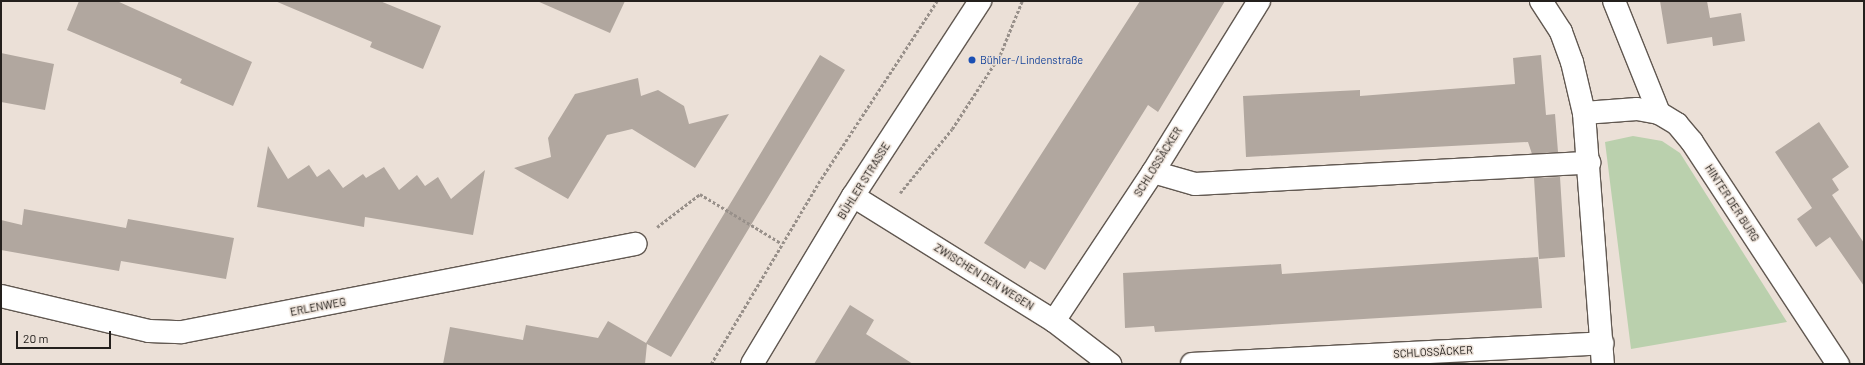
<!DOCTYPE html>
<meta charset="utf-8">
<style>
body{margin:0}
#map{position:relative;width:1865px;height:365px;overflow:hidden;background:#ebe0d7;font-family:Barlow,sans-serif}
div>[style]{position:absolute}
[style*='--x']{left:calc(var(--x)*1px);top:calc(var(--y)*1px);width:calc(var(--w)*1px);rotate:calc(var(--a)*1deg)}
.green>*{inset:0;background:#bad0ad}
.building>*{inset:0;background:#b1a79f}
.path>*{height:2.5px;margin-top:-1.25px;transform-origin:0;background:repeating-linear-gradient(90deg,#98908a 0 3px,transparent 0 5px)}
.roads{filter:drop-shadow(1px 0 #615851) drop-shadow(-1px 0 #615851) drop-shadow(0 1px #615851) drop-shadow(0 -1px #615851)}
.minor>*{height:22px;margin:-11px;padding:0 11px;transform-origin:11px;border-radius:11px;background:#fff}
.dots>*{width:11px;height:11px;translate:-50% -50%;box-sizing:border-box;border:2px solid #ebe0d7;border-radius:50%}
span{translate:-50% -50%;white-space:nowrap;text-align:center;line-height:1.15;-webkit-text-stroke:3px #ebe0d7;paint-order:stroke}
.transit-label{font-size:11px;color:#164399}
.left{translate:0 -50%;text-align:left}
.street-label{font-size:11px;color:#24201d}
.frame{position:absolute;inset:0;border:2px solid #24201d;pointer-events:none}
.scale{position:absolute;left:16px;top:331px;width:95px;height:18px;box-sizing:border-box;border:2px solid #24201d;border-top:0;padding-left:5px;font-size:12px;line-height:14px;white-space:nowrap;color:#24201d;-webkit-text-stroke:3px #ebe0d7;paint-order:stroke}
</style>
<div id="map">
<div class="green">
<i style="clip-path:polygon(1633px 136px,1662px 141px,1680px 153px,1787px 322px,1631px 349px,1605px 142px)"></i>
</div>
<div class="building">
<i style="clip-path:polygon(79px 1px,117px 1px,252px 62px,233px 106px,180px 83px,182px 79px,67px 30px)"></i>
<i style="clip-path:polygon(275px 1px,380px 1px,441px 26px,423px 69px,370px 47px,372px 42px)"></i>
<i style="clip-path:polygon(537px 1px,625px 1px,610px 33px)"></i>
<i style="clip-path:polygon(1140px 1px,1225px 1px,1158px 112px,1148px 105px,1045px 270px,1030px 261px,1025px 269px,984px 243px)"></i>
<i style="clip-path:polygon(1660px 1px,1707px 1px,1710px 18px,1741px 13px,1745px 41px,1713px 46px,1712px 37px,1667px 44px)"></i>
<i style="clip-path:polygon(1px 53px,54px 64px,45px 110px,1px 102px)"></i>
<i style="clip-path:polygon(820px 55px,845px 70px,671px 357px,647px 344px,645px 364px,443px 364px,450px 327px,523px 340px,526px 325px,598px 338px,608px 321px,646px 343px)"></i>
<i style="clip-path:polygon(1541px 55px,1546px 115px,1555px 114px,1558px 152px,1532px 154px,1528px 142px,1246px 157px,1243px 96px,1360px 90px,1360px 96px,1515px 84px,1513px 58px)"></i>
<i style="clip-path:polygon(638px 78px,641px 96px,658px 90px,684px 106px,689px 124px,729px 114px,695px 168px,632px 129px,607px 135px,568px 199px,514px 168px,551px 157px,548px 138px,575px 94px)"></i>
<i style="clip-path:polygon(1819px 122px,1849px 167px,1832px 179px,1839px 190px,1832px 195px,1864px 243px,1864px 286px,1830px 237px,1816px 247px,1797px 219px,1812px 208px,1775px 152px)"></i>
<i style="clip-path:polygon(268px 146px,288px 179px,309px 165px,317px 177px,329px 169px,343px 188px,363px 174px,366px 178px,384px 167px,399px 190px,417px 175px,425px 186px,438px 177px,451px 199px,485px 170px,473px 235px,365px 217px,364px 227px,257px 207px)"></i>
<i style="clip-path:polygon(1560px 177px,1565px 257px,1539px 259px,1534px 178px)"></i>
<i style="clip-path:polygon(24px 209px,126px 228px,128px 219px,234px 238px,226px 279px,121px 261px,119px 271px,1px 250px,1px 220px,22px 225px)"></i>
<i style="clip-path:polygon(1538px 257px,1542px 308px,1155px 332px,1154px 326px,1125px 328px,1123px 273px,1281px 264px,1282px 274px)"></i>
<i style="clip-path:polygon(850px 305px,874px 320px,866px 334px,913px 364px,814px 364px)"></i>
</div>
<div class="path">
<i style="--x:900;--y:193;--w:82;--a:-50.9"></i>
<i style="--x:952;--y:129;--w:88;--a:-57"></i>
<i style="--x:1000;--y:55;--w:58;--a:-67.8"></i>
<i style="--x:657;--y:227;--w:54;--a:-37.5"></i>
<i style="--x:700;--y:194;--w:95;--a:31.2"></i>
<i style="--x:711;--y:364;--w:215;--a:-59.3"></i>
<i style="--x:821;--y:179;--w:212;--a:-56.9"></i>
</div>
<div class="roads">
<div class="minor">
<i style="--x:1541;--y:1;--w:37;--a:57"></i>
<i style="--x:1561;--y:32;--w:32;--a:70"></i>
<i style="--x:1572;--y:62;--w:52;--a:76.8"></i>
<i style="--x:1584;--y:113;--w:252;--a:85.7"></i>
<i style="--x:1614;--y:1;--w:121;--a:68.1"></i>
<i style="--x:1584;--y:113;--w:53;--a:-4.3"></i>
<i style="--x:1637;--y:109;--w:22;--a:10"></i>
<i style="--x:1659;--y:113;--w:21;--a:31"></i>
<i style="--x:1677;--y:124;--w:23;--a:50"></i>
<i style="--x:1692;--y:142;--w:266;--a:56.7"></i>
<i style="--x:1153;--y:172;--w:44;--a:15.9"></i>
<i style="--x:1195;--y:184;--w:395;--a:-3.1"></i>
<i style="--x:853;--y:196;--w:237;--a:31.9"></i>
<i style="--x:1054;--y:321;--w:71;--a:37.5"></i>
<i style="--x:1;--y:296;--w:152;--a:13.3"></i>
<i style="--x:149;--y:331;--w:33;--a:2"></i>
<i style="--x:182;--y:332;--w:462;--a:-11"></i>
<i style="--x:1054;--y:321;--w:179;--a:-56.4"></i>
<i style="--x:1153;--y:172;--w:201;--a:-58.2"></i>
<i style="--x:752;--y:364;--w:196;--a:-59"></i>
<i style="--x:853;--y:196;--w:233;--a:-56.9"></i>
<i style="--x:1192;--y:364;--w:411;--a:-2.9"></i>
</div>
</div>
<div class="dots">
<i style="left:972px;top:60px;background:#1a4fb4"></i>
</div>
<div class="transit-label">
<span class="left" style="left:980px;top:60px">Bühler-/Lindenstraße</span>
</div>
<div class="street-label">
<span style="left:1158px;top:162px;rotate:-58deg">SCHLOSSÄCKER</span>
<span style="left:864px;top:181px;rotate:-58deg">BÜHLER STRASSE</span>
<span style="left:1732px;top:203px;rotate:57deg">HINTER DER BURG</span>
<span style="left:984px;top:277px;rotate:32deg">ZWISCHEN DEN WEGEN</span>
<span style="left:318px;top:307px;rotate:-11deg">ERLENWEG</span>
<span style="left:1433px;top:352px;rotate:-3deg">SCHLOSSÄCKER</span>
</div>
<div class="frame"></div>
<div class="scale">20 m</div>
</div>
